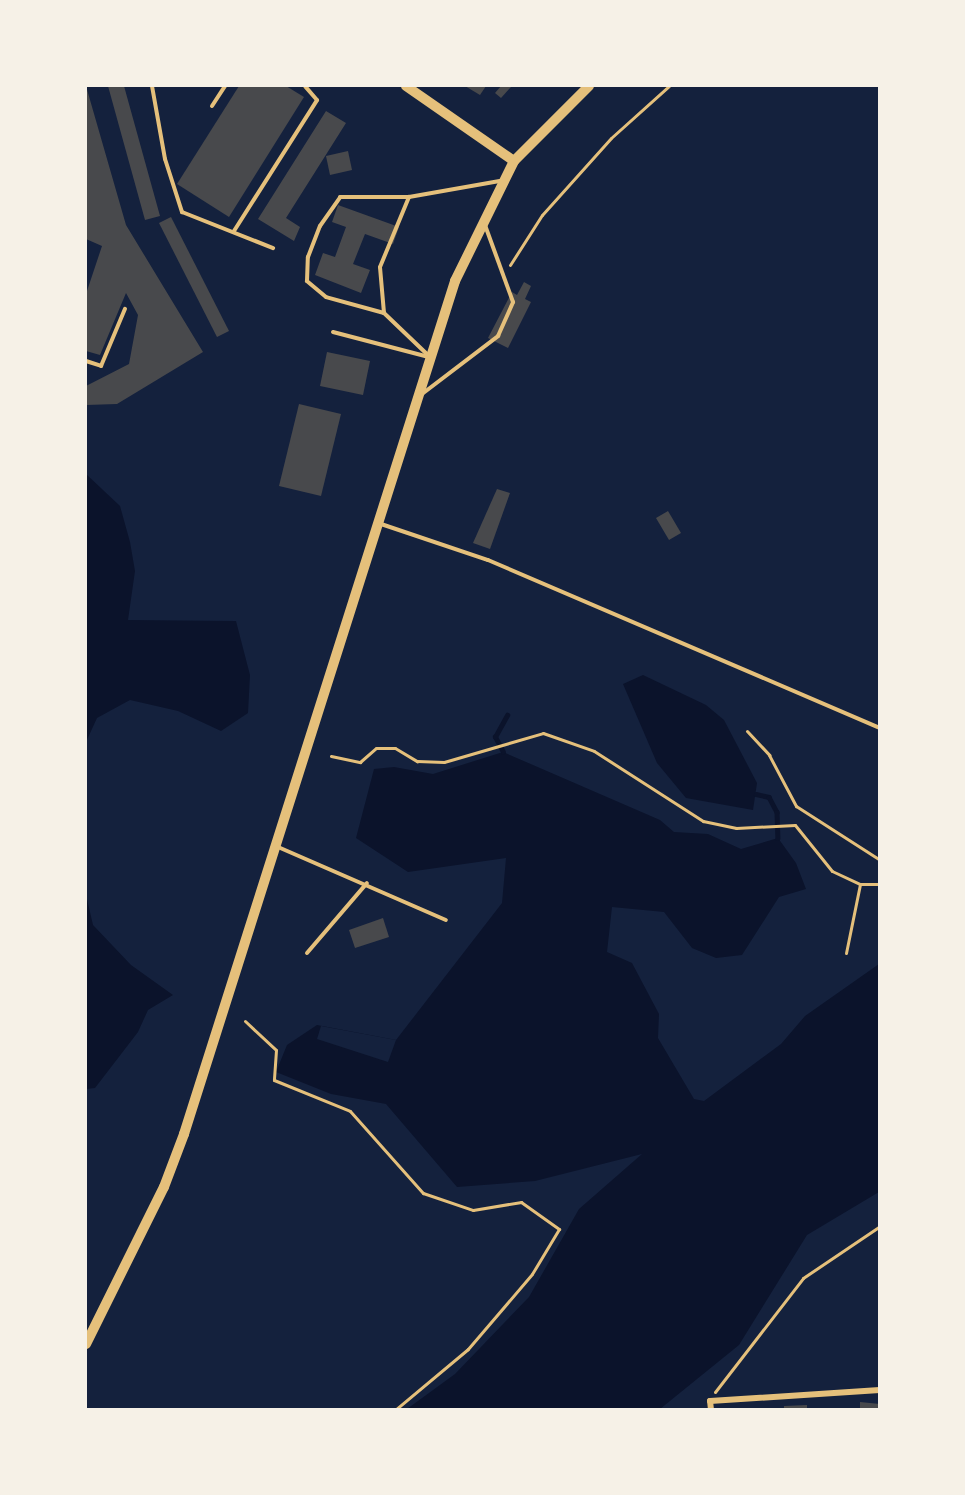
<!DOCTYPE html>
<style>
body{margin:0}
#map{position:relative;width:965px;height:1495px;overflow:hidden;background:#14213d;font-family:Raleway,sans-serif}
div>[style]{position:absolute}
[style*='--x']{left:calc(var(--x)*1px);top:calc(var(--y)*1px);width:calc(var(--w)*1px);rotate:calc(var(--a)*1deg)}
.water>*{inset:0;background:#0b132b}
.pier>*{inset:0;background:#14213d}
.stream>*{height:4.5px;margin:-2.25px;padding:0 2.25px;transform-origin:2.25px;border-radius:2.25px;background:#0b132b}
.building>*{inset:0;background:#48494c}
.path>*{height:3px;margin:-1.5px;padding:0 1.5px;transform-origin:1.5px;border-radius:1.5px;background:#e5c07b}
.service>*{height:4px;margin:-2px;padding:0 2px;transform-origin:2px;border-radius:2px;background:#e5c07b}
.minor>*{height:6px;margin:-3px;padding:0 3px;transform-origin:3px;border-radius:3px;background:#e5c07b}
.secondary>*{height:10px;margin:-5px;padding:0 5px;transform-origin:5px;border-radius:5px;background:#e5c07b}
span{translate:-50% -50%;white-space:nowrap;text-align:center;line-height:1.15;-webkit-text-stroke:4.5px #f6f1e7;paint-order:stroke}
.frame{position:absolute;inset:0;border:87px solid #f6f1e7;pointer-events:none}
</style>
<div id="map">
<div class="water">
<i style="clip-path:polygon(86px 474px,120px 506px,130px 542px,135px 571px,128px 620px,236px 621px,250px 675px,248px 713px,221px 731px,178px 711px,130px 700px,97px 718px,86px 742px)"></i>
<i style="clip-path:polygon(643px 675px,706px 705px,724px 720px,757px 783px,753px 810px,686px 798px,657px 763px,623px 684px)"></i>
<i style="clip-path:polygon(503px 752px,660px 820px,674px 832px,708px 834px,741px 849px,778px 838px,796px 863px,806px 889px,779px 897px,742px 955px,716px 958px,692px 948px,664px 912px,612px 907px,607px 952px,632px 963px,659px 1014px,658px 1038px,694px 1099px,704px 1101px,781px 1044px,805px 1016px,879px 964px,879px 1192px,807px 1235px,739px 1345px,660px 1409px,407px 1409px,455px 1374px,529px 1297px,579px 1209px,642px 1154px,535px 1181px,457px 1187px,386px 1104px,331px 1094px,276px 1072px,287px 1045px,317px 1025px,396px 1040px,502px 903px,506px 858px,408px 872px,356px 838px,374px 769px,394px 767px,433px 774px)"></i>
<i style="clip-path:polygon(86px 895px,93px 925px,131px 965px,173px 995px,148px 1010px,138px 1032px,95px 1088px,86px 1089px)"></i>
</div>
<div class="pier">
<i style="clip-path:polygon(321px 1026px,396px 1040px,388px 1062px,317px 1039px)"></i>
</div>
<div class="stream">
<i style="--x:503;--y:752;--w:17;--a:-118"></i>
<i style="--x:495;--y:737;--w:25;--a:-61"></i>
<i style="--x:756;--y:794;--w:13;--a:13"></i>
<i style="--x:769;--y:797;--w:17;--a:62"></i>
<i style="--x:777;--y:812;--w:26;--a:88"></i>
</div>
<div class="building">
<i style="clip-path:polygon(86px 86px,126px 225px,203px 352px,117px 404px,86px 405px,86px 386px,129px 364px,138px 315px,126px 293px,100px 355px,86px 351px,86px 294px,102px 246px,86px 239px)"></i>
<i style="clip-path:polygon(108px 86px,124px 86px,160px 216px,145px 220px)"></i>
<i style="clip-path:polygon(239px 86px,286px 86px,304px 97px,229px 217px,177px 184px)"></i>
<i style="clip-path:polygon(465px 86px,486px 86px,480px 95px)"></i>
<i style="clip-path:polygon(501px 86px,511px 87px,501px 98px,495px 93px)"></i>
<i style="clip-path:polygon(326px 111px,346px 123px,286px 218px,300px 227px,294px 241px,258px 219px)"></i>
<i style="clip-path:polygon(348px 151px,352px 170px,330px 175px,326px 156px)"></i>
<i style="clip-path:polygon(338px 205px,399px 227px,393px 244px,365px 234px,353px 264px,370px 270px,361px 293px,315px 275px,323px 253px,335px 257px,346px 227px,332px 222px)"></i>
<i style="clip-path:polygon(171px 217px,229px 331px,217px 337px,159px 223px)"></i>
<i style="clip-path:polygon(524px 282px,531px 286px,525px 299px,531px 302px,508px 348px,488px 338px,512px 292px,517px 295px)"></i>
<i style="clip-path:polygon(327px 352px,370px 361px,363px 395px,320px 386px)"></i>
<i style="clip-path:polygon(299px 404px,341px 414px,321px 496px,279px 486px)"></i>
<i style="clip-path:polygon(497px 489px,510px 493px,490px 549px,473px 543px)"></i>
<i style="clip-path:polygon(668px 511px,681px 533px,669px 540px,656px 518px)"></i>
<i style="clip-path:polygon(383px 918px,389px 937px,355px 948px,349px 930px)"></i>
<i style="clip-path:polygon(860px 1402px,880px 1404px,880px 1410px,860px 1410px)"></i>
<i style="clip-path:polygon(807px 1405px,807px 1410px,784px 1410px,784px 1406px)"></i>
</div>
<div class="path">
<i style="--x:510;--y:265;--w:59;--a:-57.4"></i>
<i style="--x:542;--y:215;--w:103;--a:-48.1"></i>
<i style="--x:611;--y:138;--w:78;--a:-41.9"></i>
<i style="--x:747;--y:731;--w:33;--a:47"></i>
<i style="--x:769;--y:755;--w:58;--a:62.1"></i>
<i style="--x:796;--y:806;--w:100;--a:32.7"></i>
<i style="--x:331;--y:756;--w:30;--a:12"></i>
<i style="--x:360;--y:762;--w:21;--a:-41"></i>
<i style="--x:376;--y:748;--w:19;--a:0"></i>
<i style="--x:395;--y:748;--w:26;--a:31"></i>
<i style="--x:417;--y:761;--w:27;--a:2"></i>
<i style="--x:444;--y:762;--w:103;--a:-16.3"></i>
<i style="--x:543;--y:733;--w:54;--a:19.4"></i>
<i style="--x:594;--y:751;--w:130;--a:32.7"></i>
<i style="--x:703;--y:821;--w:34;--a:12"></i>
<i style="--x:736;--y:828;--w:59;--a:-2.9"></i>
<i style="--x:795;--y:825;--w:59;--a:51.2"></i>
<i style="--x:832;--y:871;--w:31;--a:25"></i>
<i style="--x:860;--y:884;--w:20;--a:0"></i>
<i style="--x:846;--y:953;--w:70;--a:-78.5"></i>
<i style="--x:245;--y:1021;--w:42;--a:43.1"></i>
<i style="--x:276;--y:1050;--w:30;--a:94"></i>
<i style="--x:274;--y:1080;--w:82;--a:22.2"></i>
<i style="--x:350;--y:1111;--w:110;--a:48.3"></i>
<i style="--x:423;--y:1193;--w:53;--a:18.8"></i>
<i style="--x:473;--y:1210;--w:49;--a:-9.5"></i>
<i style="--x:521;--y:1202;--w:47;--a:35.4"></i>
<i style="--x:559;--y:1229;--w:52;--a:121"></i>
<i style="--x:532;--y:1274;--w:99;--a:130.5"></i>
<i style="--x:468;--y:1349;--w:95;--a:140.1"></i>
<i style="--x:715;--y:1392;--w:144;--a:-52.3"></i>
<i style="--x:803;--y:1278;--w:93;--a:-34"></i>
</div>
<div class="service">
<i style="--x:152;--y:86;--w:74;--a:79.9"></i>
<i style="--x:165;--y:159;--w:56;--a:72.2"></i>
<i style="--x:182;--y:212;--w:98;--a:21.6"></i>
<i style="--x:212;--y:106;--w:24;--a:-57"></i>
<i style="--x:234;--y:231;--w:155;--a:-57.6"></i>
<i style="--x:317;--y:100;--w:18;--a:-131"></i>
<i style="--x:384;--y:313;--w:60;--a:-164.6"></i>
<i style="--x:326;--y:297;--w:25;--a:-140"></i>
<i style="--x:307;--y:281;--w:24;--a:-88"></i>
<i style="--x:308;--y:257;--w:33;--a:-69"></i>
<i style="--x:320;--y:226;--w:35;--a:-55"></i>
<i style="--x:340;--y:197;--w:69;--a:0"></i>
<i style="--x:333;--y:332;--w:99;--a:14.6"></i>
<i style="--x:430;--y:357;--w:64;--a:-136.3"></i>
<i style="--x:384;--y:313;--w:46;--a:-95"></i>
<i style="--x:380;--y:267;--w:76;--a:-67.5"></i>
<i style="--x:409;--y:197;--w:92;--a:-10"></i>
<i style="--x:86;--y:361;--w:16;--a:18"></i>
<i style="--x:101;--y:366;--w:62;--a:-67.2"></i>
<i style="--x:422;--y:394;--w:96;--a:-37.3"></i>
<i style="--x:498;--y:336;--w:37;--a:-66"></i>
<i style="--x:513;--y:302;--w:82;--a:-110"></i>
<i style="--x:381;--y:524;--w:113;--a:18.6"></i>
<i style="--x:488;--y:560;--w:426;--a:23.2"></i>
<i style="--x:278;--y:847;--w:183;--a:23.5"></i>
<i style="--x:307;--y:953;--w:92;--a:-49.4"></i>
</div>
<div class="minor">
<i style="--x:711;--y:1410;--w:9;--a:-96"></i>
<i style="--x:710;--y:1401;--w:170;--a:-3.7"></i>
</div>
<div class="secondary">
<i style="--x:406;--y:86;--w:131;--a:34.8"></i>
<i style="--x:86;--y:1344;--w:175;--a:-63.6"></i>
<i style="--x:164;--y:1187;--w:57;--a:-69.3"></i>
<i style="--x:184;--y:1134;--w:895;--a:-72.37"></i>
<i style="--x:455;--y:281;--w:134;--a:-63.8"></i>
<i style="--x:514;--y:161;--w:106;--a:-45"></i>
</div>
<div class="frame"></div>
</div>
